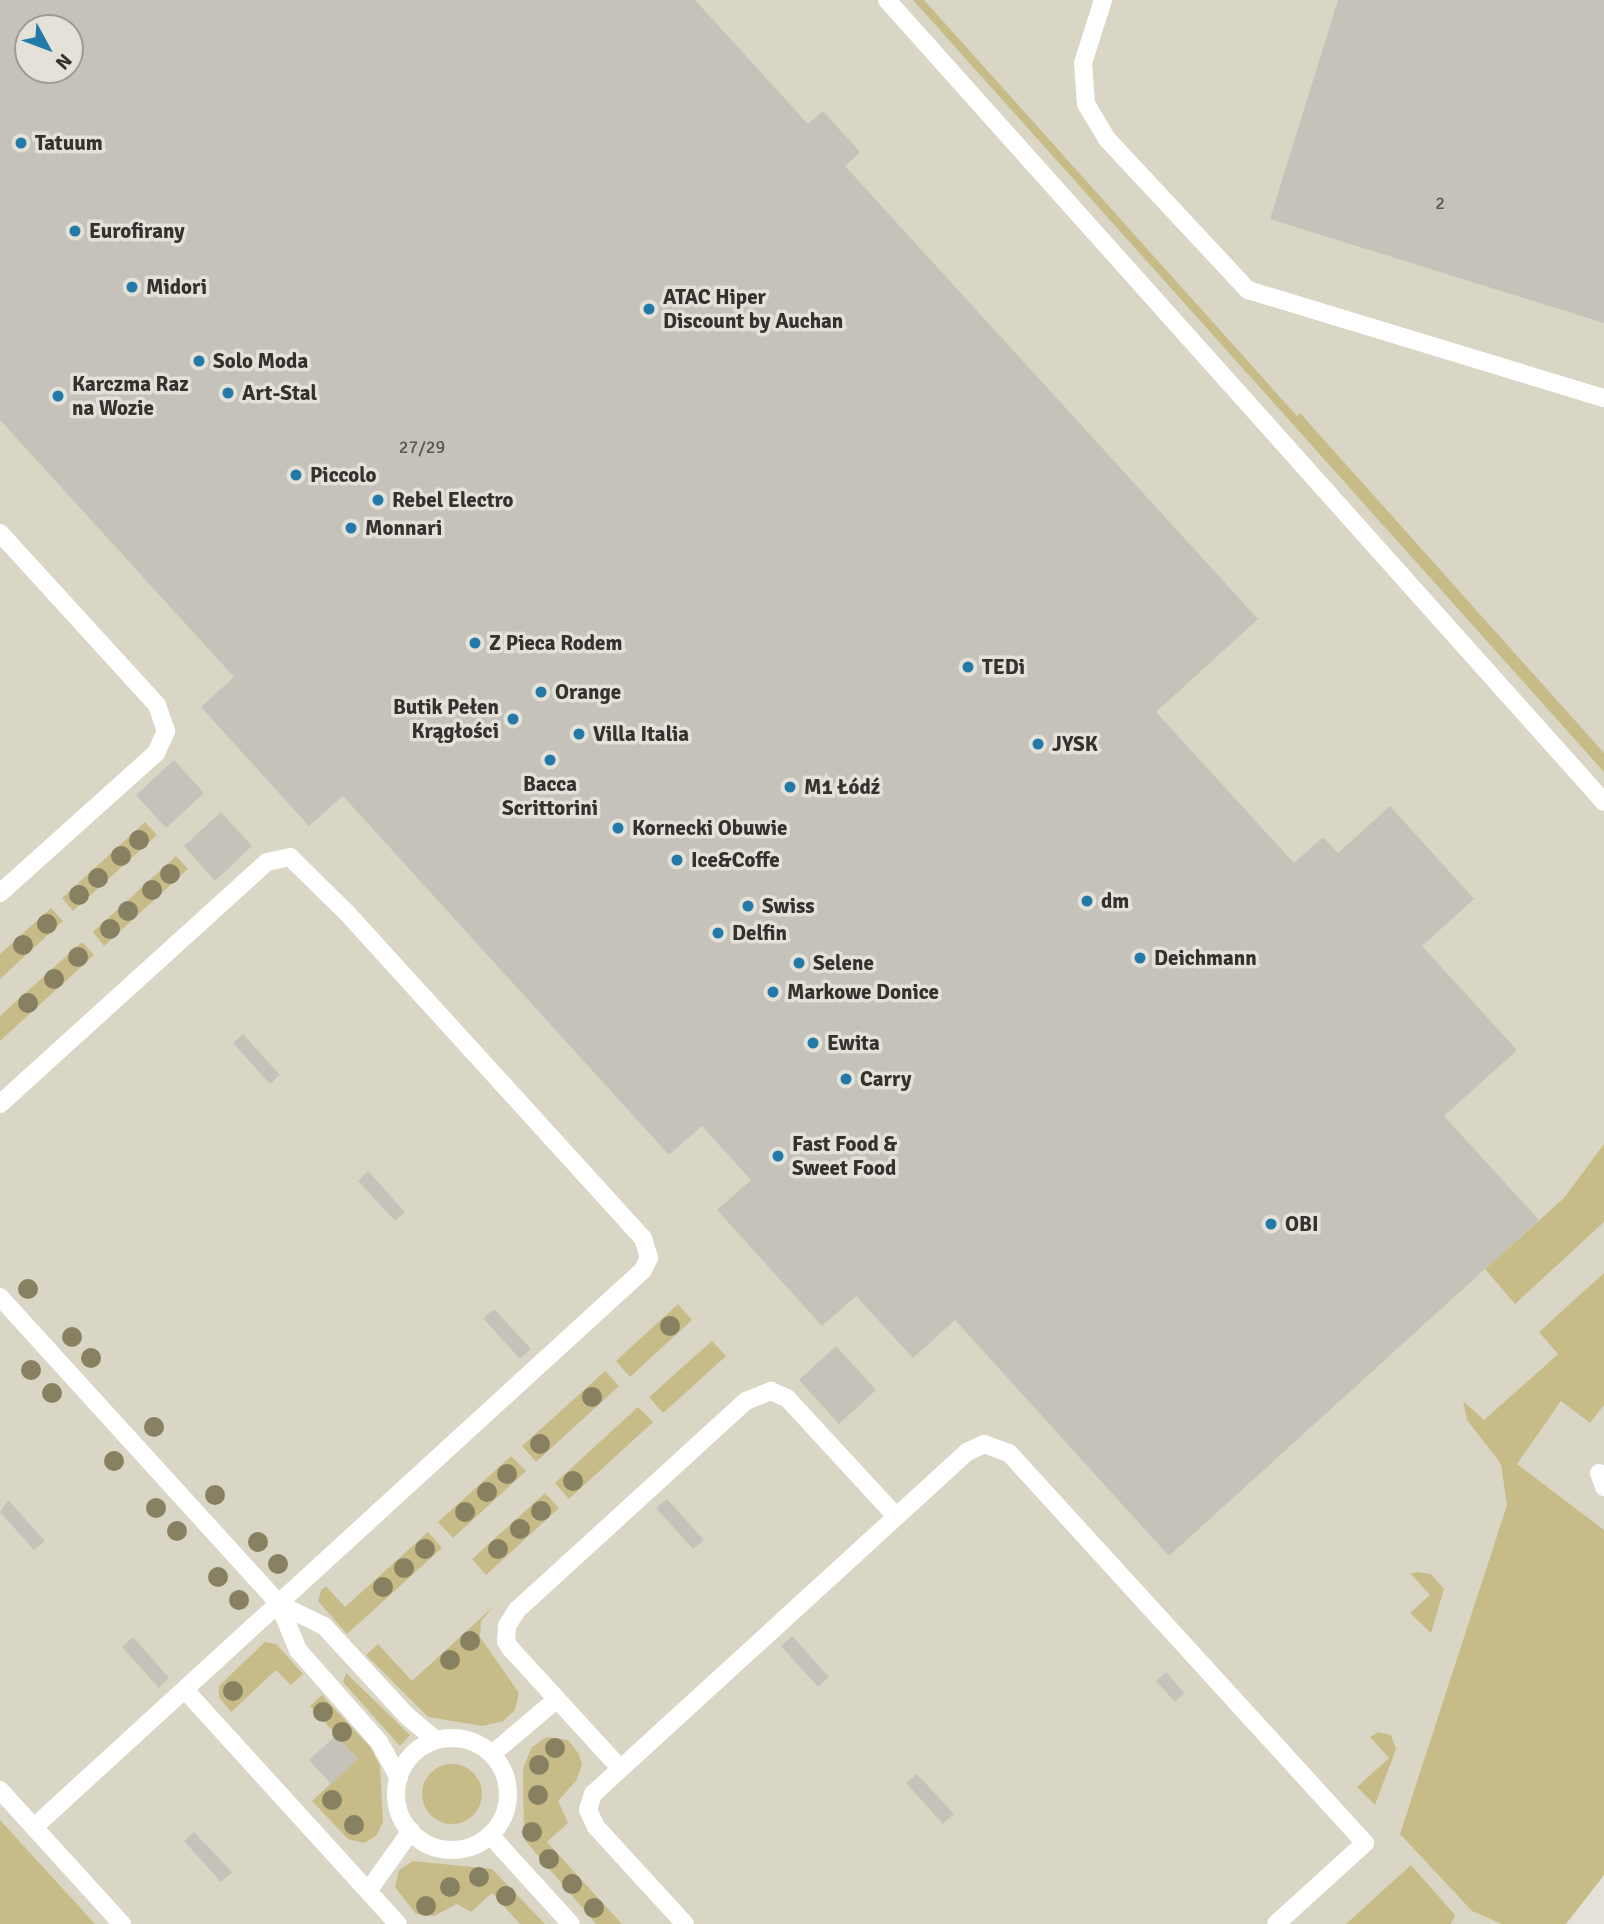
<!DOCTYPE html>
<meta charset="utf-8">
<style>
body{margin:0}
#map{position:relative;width:1604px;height:1924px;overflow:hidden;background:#e3e1d8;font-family:Signika,sans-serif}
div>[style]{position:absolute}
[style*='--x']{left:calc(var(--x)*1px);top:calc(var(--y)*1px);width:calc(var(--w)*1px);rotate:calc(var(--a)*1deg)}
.built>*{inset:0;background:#dad6c6}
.green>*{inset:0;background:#c7bc88}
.round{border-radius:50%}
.building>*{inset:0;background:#c4c2b9}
.service>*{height:18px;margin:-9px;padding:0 9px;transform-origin:9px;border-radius:9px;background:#fff}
.service>.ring{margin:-9px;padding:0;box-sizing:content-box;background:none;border:18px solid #fff;border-radius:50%}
.trees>*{width:20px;height:20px;margin:-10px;border-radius:50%;background:#878061}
.dots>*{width:19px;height:19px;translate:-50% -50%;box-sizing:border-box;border:4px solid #e3e1d8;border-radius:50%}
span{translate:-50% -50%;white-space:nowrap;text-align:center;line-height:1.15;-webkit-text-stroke:7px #e3e1d8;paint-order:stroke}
.number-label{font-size:18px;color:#575652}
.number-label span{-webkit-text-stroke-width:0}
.poi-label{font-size:21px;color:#33322f;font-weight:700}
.left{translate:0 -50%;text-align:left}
.right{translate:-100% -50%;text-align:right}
.north{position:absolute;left:14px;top:14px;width:70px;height:70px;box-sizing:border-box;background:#e3e1d8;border:2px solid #9d9b94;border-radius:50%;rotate:131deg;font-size:19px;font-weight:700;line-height:28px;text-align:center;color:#33322f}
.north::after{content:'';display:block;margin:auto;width:24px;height:32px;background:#237aa9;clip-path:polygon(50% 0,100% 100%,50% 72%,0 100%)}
</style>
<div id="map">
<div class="built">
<i style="clip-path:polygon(evenodd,0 0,1604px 0,1604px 1340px,1590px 1423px,1604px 1405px,1604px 1530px,1518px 1465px,1548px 1924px,67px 1924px,0 1850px,0 0,28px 28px,70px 28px,70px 70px,28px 70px,28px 28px)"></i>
</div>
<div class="green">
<i style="clip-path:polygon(913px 0,924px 0,1297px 416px,1300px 413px,1604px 753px,1604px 772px)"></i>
<i style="clip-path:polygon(145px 822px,157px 835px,73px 911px,62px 898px)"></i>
<i style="clip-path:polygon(176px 856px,188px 869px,104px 946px,93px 932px)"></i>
<i style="clip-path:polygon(51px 908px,63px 921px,0 979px,0 954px)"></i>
<i style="clip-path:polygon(82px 942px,94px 955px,0 1041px,0 1016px)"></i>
<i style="clip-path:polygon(1604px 1144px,1604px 1222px,1515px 1304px,1485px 1269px,1564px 1198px)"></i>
<i style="clip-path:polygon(1604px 1273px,1604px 1405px,1590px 1423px,1561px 1401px,1517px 1464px,1604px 1530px,1604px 1875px,1566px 1924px,1502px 1924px,1472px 1911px,1400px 1834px,1507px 1505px,1501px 1464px,1467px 1420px,1463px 1401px,1484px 1420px,1537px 1373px,1558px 1354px,1539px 1332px)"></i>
<i style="clip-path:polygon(678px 1304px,692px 1320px,630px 1377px,616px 1361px)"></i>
<i style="clip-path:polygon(712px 1341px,726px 1356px,663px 1413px,649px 1397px)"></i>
<i style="clip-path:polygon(605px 1371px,619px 1386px,536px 1462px,522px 1446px)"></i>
<i style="clip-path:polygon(638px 1407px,653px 1422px,569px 1499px,555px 1483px)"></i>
<i style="clip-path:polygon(511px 1456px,526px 1471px,453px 1538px,438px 1522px)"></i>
<i style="clip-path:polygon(545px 1493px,559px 1508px,486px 1575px,472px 1559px)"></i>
<i style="clip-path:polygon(428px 1532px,442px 1548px,347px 1634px,318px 1601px,321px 1590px,326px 1586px,345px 1607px)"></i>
<i style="clip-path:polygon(1417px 1572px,1431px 1574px,1444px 1589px,1431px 1633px,1410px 1613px,1430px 1595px,1411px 1574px)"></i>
<i style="clip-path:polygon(495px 1605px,481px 1621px,480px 1637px,519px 1693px,515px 1710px,503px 1721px,483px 1726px,428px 1717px,366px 1655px,378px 1644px,412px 1681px)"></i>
<i style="clip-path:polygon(265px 1642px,276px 1644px,303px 1674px,291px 1685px,276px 1670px,231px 1712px,219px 1697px,219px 1686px)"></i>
<i style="clip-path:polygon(346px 1673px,410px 1735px,400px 1746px,343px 1682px)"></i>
<i style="clip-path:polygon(322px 1695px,371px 1748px,380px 1766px,383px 1822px,376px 1836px,364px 1843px,348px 1839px,312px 1801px,358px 1759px,310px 1706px)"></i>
<i style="clip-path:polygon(1378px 1732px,1391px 1735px,1396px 1749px,1375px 1805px,1357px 1787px,1389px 1758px,1370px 1737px)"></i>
<i style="clip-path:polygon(547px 1737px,568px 1740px,579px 1754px,582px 1765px,576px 1781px,558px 1801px,568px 1823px,547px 1842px,622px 1924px,596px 1924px,524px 1839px,523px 1768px,532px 1747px)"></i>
<i class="round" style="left:422px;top:1764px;width:60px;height:60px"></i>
<i style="clip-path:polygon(0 1820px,95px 1924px,0 1924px)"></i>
<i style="clip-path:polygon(413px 1861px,492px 1869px,545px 1924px,520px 1924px,492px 1893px,471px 1912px,457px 1904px,434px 1916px,416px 1914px,395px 1887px,399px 1870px)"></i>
<i style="clip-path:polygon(1411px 1865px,1455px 1915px,1451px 1924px,1346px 1924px)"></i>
</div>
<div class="building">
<i style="clip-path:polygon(evenodd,0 0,695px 0,808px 124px,823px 111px,860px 152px,845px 166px,1258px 619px,1156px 712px,1294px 863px,1323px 837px,1338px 853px,1390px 806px,1474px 899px,1422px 946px,1517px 1050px,1444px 1116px,1539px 1220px,1169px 1556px,955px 1320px,913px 1358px,856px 1296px,822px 1326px,717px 1210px,751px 1180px,702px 1126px,669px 1155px,343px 796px,309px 826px,201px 707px,234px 677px,0 420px,0 0,28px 28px,70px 28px,70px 70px,28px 70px,28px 28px)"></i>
<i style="clip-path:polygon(1338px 0,1604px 0,1604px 323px,1270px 219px)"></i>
<i style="clip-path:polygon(174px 760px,204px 793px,166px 828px,136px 795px)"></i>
<i style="clip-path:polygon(221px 812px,252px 846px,215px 881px,184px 846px)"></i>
<i style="clip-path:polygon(243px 1034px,280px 1075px,270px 1084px,233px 1043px)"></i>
<i style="clip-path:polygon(368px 1171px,405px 1212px,395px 1221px,358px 1181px)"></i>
<i style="clip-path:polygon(494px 1309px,531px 1349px,520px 1359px,483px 1318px)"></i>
<i style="clip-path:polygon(836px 1346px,876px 1390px,839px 1424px,799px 1380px)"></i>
<i style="clip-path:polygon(667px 1499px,704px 1540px,693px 1549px,656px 1508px)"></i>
<i style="clip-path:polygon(8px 1500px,45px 1541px,34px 1550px,0 1512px)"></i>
<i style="clip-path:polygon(792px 1636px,829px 1677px,818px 1687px,781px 1646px)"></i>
<i style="clip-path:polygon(133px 1637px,169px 1678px,159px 1688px,122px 1647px)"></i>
<i style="clip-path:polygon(1166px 1672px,1184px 1693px,1175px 1702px,1156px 1681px)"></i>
<i style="clip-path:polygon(336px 1735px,358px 1759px,331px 1784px,309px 1760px)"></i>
<i style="clip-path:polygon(917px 1774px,954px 1814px,943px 1824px,906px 1783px)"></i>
<i style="clip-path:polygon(194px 1832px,232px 1872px,221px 1882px,184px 1841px)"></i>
</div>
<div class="service">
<i style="--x:887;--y:0;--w:1076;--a:48.2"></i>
<i style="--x:1103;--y:0;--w:66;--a:107.6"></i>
<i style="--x:1083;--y:63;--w:41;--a:85.8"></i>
<i style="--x:1086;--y:104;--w:41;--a:59"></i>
<i style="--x:1107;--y:139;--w:207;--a:47"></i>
<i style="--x:1248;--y:290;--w:372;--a:16.9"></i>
<i style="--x:0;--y:533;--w:233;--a:47.6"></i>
<i style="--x:157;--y:705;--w:28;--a:71"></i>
<i style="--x:166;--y:731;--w:24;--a:114"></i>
<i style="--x:156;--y:753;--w:210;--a:138.1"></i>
<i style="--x:0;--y:1104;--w:360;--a:-42.2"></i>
<i style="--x:267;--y:862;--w:24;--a:-12"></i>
<i style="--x:290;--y:857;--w:80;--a:44.5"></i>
<i style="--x:347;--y:913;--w:440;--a:47.7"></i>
<i style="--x:643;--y:1238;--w:21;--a:73"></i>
<i style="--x:649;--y:1258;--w:13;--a:117"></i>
<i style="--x:643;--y:1270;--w:825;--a:137.55"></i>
<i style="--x:0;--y:1297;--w:415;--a:47.7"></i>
<i style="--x:279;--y:1604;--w:50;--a:67.6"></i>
<i style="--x:298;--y:1650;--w:123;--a:48.6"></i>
<i style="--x:379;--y:1742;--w:41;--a:60.9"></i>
<i style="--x:1599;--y:1473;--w:15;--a:70"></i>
<i style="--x:279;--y:1604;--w:50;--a:26.1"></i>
<i style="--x:324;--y:1626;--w:121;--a:47.3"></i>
<i style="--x:406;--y:1715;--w:39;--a:40"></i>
<i style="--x:185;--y:1690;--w:316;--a:47.7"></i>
<i class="ring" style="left:396px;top:1738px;width:94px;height:94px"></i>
<i style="--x:492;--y:1754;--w:85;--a:-40.2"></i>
<i style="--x:620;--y:1768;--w:163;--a:-132.5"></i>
<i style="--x:510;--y:1648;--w:8;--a:-120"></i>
<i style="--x:506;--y:1641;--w:15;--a:-86"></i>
<i style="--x:507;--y:1626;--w:19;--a:-58"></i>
<i style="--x:517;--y:1610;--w:310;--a:-42.4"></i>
<i style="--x:746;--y:1401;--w:27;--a:-22"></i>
<i style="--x:771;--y:1391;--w:17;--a:24"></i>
<i style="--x:787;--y:1398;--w:161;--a:47.3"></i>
<i style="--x:0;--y:1790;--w:181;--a:47.7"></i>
<i style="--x:490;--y:1835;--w:120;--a:47.7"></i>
<i style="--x:368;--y:1891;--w:74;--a:-54.4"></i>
<i style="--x:685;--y:1924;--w:132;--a:-132.5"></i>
<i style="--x:596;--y:1827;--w:19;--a:-115"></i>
<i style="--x:588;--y:1810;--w:17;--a:-73"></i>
<i style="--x:593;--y:1794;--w:507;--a:-42.44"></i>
<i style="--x:967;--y:1452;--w:19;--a:-25"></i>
<i style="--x:984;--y:1444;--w:27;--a:20"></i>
<i style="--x:1009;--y:1453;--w:528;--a:47.61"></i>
<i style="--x:1365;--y:1843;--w:120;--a:137.7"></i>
</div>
<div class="trees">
<i style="left:139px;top:840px"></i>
<i style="left:121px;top:856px"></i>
<i style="left:170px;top:874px"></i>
<i style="left:98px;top:878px"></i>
<i style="left:152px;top:890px"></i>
<i style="left:79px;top:895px"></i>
<i style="left:128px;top:911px"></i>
<i style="left:47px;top:924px"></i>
<i style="left:110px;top:929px"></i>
<i style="left:23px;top:945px"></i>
<i style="left:78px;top:957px"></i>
<i style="left:54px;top:979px"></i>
<i style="left:28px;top:1003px"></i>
<i style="left:28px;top:1289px"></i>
<i style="left:670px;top:1326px"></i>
<i style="left:72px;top:1337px"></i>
<i style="left:91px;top:1358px"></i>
<i style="left:31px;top:1370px"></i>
<i style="left:52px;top:1393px"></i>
<i style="left:592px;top:1397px"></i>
<i style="left:154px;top:1427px"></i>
<i style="left:540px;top:1444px"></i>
<i style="left:114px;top:1461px"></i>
<i style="left:507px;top:1474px"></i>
<i style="left:573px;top:1481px"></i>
<i style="left:487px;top:1492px"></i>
<i style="left:215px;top:1495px"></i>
<i style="left:156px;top:1508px"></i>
<i style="left:541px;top:1511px"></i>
<i style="left:465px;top:1512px"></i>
<i style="left:520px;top:1529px"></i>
<i style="left:177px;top:1531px"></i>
<i style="left:258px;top:1542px"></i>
<i style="left:425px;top:1549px"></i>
<i style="left:498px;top:1549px"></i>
<i style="left:278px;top:1564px"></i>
<i style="left:404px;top:1568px"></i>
<i style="left:218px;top:1577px"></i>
<i style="left:383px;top:1587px"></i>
<i style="left:239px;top:1600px"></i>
<i style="left:470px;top:1641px"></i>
<i style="left:450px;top:1660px"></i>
<i style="left:233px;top:1691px"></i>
<i style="left:323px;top:1712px"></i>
<i style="left:342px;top:1732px"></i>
<i style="left:555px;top:1748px"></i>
<i style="left:539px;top:1765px"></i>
<i style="left:538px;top:1795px"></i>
<i style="left:332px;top:1800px"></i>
<i style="left:354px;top:1825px"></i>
<i style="left:532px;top:1832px"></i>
<i style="left:549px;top:1859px"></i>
<i style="left:479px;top:1877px"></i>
<i style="left:572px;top:1884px"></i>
<i style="left:450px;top:1887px"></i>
<i style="left:506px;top:1896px"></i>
<i style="left:426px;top:1906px"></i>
<i style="left:594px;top:1908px"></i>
</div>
<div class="dots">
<i style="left:21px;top:143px;background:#237aa9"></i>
<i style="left:75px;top:231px;background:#237aa9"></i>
<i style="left:132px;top:287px;background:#237aa9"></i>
<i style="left:649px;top:309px;background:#237aa9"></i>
<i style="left:199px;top:361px;background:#237aa9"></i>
<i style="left:228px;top:393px;background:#237aa9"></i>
<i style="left:58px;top:396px;background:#237aa9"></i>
<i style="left:296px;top:475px;background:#237aa9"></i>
<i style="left:378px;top:500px;background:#237aa9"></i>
<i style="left:351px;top:528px;background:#237aa9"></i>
<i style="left:475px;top:643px;background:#237aa9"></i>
<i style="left:968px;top:667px;background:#237aa9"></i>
<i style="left:541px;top:692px;background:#237aa9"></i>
<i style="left:513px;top:719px;background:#237aa9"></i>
<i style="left:579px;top:734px;background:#237aa9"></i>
<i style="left:1038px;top:744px;background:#237aa9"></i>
<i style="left:550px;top:760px;background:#237aa9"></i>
<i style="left:790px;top:787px;background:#237aa9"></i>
<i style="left:618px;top:828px;background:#237aa9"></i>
<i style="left:677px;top:860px;background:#237aa9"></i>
<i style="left:1087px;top:901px;background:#237aa9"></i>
<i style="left:748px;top:906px;background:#237aa9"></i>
<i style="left:718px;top:933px;background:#237aa9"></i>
<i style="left:1140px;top:958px;background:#237aa9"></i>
<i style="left:799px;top:963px;background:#237aa9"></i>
<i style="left:773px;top:992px;background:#237aa9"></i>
<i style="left:813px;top:1043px;background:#237aa9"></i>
<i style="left:846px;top:1079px;background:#237aa9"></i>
<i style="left:778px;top:1156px;background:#237aa9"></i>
<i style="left:1271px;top:1224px;background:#237aa9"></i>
</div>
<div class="number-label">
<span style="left:1440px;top:203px">2</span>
<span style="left:422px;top:447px">27/29</span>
</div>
<div class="poi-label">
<span class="left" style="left:35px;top:143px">Tatuum</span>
<span class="left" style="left:89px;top:231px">Eurofirany</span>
<span class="left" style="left:146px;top:287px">Midori</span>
<span class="left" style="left:663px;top:309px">ATAC Hiper<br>Discount by Auchan</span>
<span class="left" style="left:213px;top:361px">Solo Moda</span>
<span class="left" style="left:72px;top:396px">Karczma Raz<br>na Wozie</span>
<span class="left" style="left:242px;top:393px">Art-Stal</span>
<span class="left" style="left:310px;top:475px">Piccolo</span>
<span class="left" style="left:392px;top:500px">Rebel Electro</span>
<span class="left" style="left:365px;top:528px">Monnari</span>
<span class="left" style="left:489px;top:643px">Z Pieca Rodem</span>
<span class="left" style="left:982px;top:667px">TEDi</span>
<span class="left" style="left:555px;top:692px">Orange</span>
<span class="right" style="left:499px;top:719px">Butik Pełen<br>Krągłości</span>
<span class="left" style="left:593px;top:734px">Villa Italia</span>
<span class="left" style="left:1052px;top:744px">JYSK</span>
<span style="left:550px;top:796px">Bacca<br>Scrittorini</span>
<span class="left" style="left:804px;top:787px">M1 Łódź</span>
<span class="left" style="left:632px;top:828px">Kornecki Obuwie</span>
<span class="left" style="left:691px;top:860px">Ice&amp;Coffe</span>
<span class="left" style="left:1101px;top:901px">dm</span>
<span class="left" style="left:762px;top:906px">Swiss</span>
<span class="left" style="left:732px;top:933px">Delfin</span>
<span class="left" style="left:1154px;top:958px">Deichmann</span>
<span class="left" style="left:813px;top:963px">Selene</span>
<span class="left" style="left:787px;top:992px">Markowe Donice</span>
<span class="left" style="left:827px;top:1043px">Ewita</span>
<span class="left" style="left:860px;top:1079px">Carry</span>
<span class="left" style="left:792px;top:1156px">Fast Food &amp;<br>Sweet Food</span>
<span class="left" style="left:1285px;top:1224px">OBI</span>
</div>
<div class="north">N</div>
</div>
